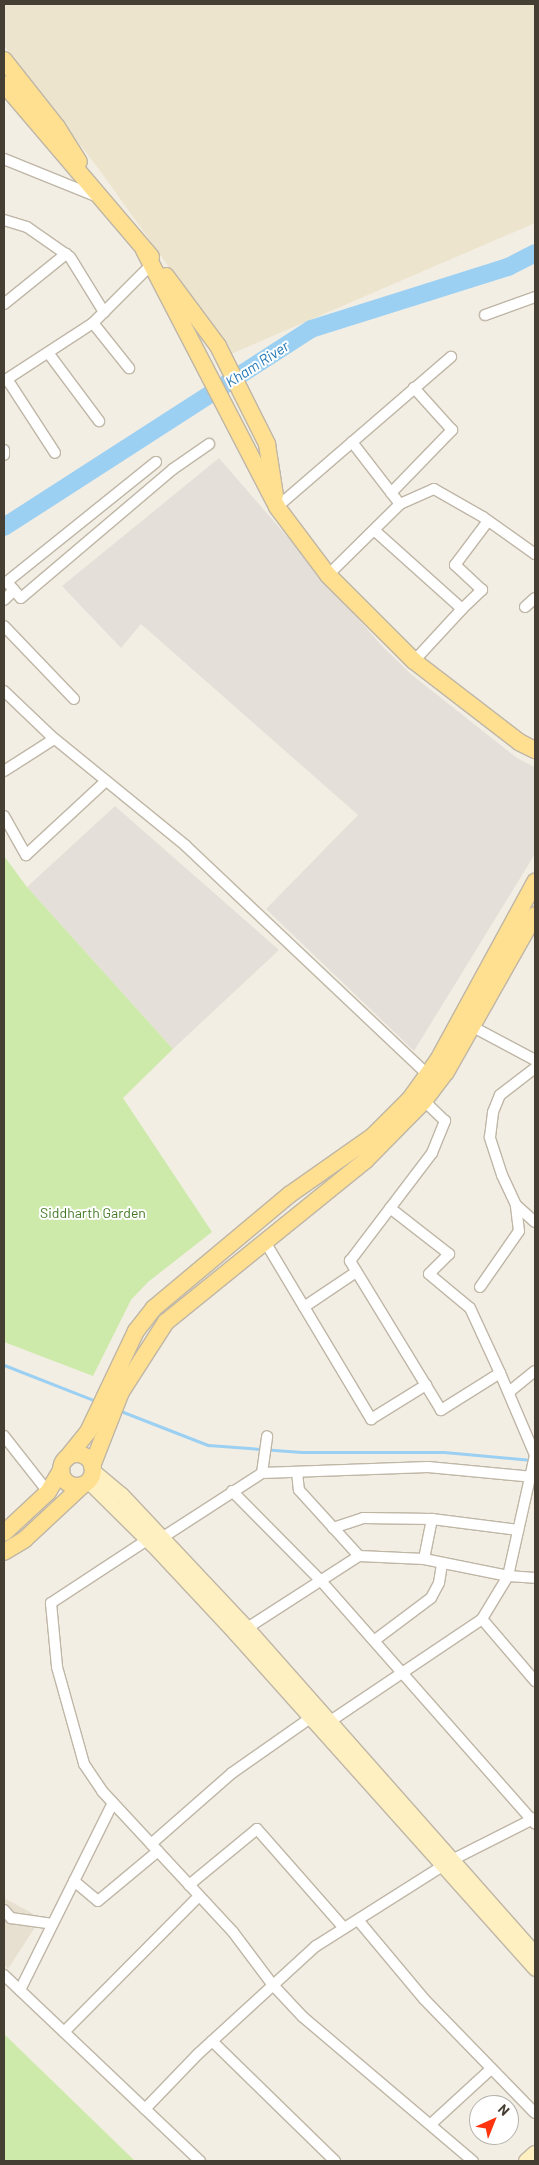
<!DOCTYPE html>
<style>
body{margin:0}
#map{position:relative;width:539px;height:2165px;overflow:hidden;background:#f3eee4;font-family:Barlow,sans-serif}
div>[style]{position:absolute}
[style*='--x']{left:calc(var(--x)*1px);top:calc(var(--y)*1px);width:calc(var(--w)*1px);rotate:calc(var(--a)*1deg)}
.residential>*{inset:0;background:#e7e0d1}
.industrial>*{inset:0;background:#e5dfd9}
.education>*{inset:0;background:#ede4cd}
.green>*{inset:0;background:#cdeaaa}
.stream>*{height:3px;margin:-1.5px;padding:0 1.5px;transform-origin:1.5px;border-radius:1.5px;background:#9cd0f3}
.river>*{height:18px;margin:-9px;padding:0 9px;transform-origin:9px;border-radius:9px;background:#9cd0f3}
.roads{filter:drop-shadow(1px 0 #bfb6a6) drop-shadow(-1px 0 #bfb6a6) drop-shadow(0 1px #bfb6a6) drop-shadow(0 -1px #bfb6a6)}
.street>*{height:10px;margin:-5px;padding:0 5px;transform-origin:5px;border-radius:5px;background:#fff}
.secondary>*{height:14px;margin:-7px;padding:0 7px;transform-origin:7px;border-radius:7px;background:#fff0c1}
.primary>*{height:16px;margin:-8px;padding:0 8px;transform-origin:8px;border-radius:8px;background:#ffe090}
.primary>.ring{margin:-8px;padding:0;box-sizing:content-box;background:none;border:16px solid #ffe090;border-radius:50%}
span{translate:-50% -50%;white-space:nowrap;text-align:center;line-height:1.15;-webkit-text-stroke:4px #fff;paint-order:stroke}
.park-label{font-size:14px;color:#447924}
.water-label{font-size:15px;color:#287ab6;font-style:italic}
.frame{position:absolute;inset:0;border:5px solid #453e33;pointer-events:none}
.north{position:absolute;left:469px;top:2095px;width:50px;height:50px;box-sizing:border-box;background:#fff;border:1px solid #b5b2ad;border-radius:50%;rotate:44deg;font-size:14px;font-weight:700;line-height:20px;text-align:center;color:#453e33}
.north::after{content:'';display:block;margin:auto;width:18px;height:22px;background:#ff330e;clip-path:polygon(50% 0,100% 100%,50% 72%,0 100%)}
</style>
<div id="map">
<div class="residential">
<i style="clip-path:polygon(4px 1898px,41px 1918px,8px 1969px,4px 1965px)"></i>
</div>
<div class="industrial">
<i style="clip-path:polygon(219px 458px,382px 646px,412px 675px,517px 758px,535px 767px,535px 854px,414px 1051px,266px 909px,358px 815px,141px 624px,121px 648px,62px 586px)"></i>
<i style="clip-path:polygon(115px 806px,279px 950px,173px 1049px,27px 887px)"></i>
</div>
<div class="education">
<i style="clip-path:polygon(4px 4px,535px 4px,535px 223px,231px 354px,101px 172px,4px 46px)"></i>
</div>
<div class="green">
<i style="clip-path:polygon(4px 856px,27px 887px,173px 1049px,123px 1098px,212px 1232px,148px 1282px,131px 1300px,93px 1376px,4px 1342px)"></i>
<i style="clip-path:polygon(4px 2034px,135px 2161px,4px 2161px)"></i>
</div>
<div class="stream">
<i style="--x:4;--y:1365;--w:99;--a:21.4"></i>
<i style="--x:118;--y:1410;--w:97;--a:21.3"></i>
<i style="--x:208;--y:1445;--w:94;--a:4.3"></i>
<i style="--x:302;--y:1452;--w:142;--a:0"></i>
<i style="--x:444;--y:1452;--w:88;--a:5.2"></i>
</div>
<div class="river">
<i style="--x:4;--y:527;--w:365;--a:-32.8"></i>
<i style="--x:311;--y:329;--w:207;--a:-17.5"></i>
<i style="--x:508;--y:267;--w:30;--a:-27"></i>
</div>
<div class="roads">
<div class="street">
<i style="--x:4;--y:159;--w:101;--a:22"></i>
<i style="--x:4;--y:220;--w:24;--a:17"></i>
<i style="--x:27;--y:227;--w:52;--a:34.9"></i>
<i style="--x:70;--y:257;--w:65;--a:58.3"></i>
<i style="--x:4;--y:304;--w:80;--a:-38.9"></i>
<i style="--x:485;--y:315;--w:53;--a:-19.8"></i>
<i style="--x:93;--y:323;--w:58;--a:51.3"></i>
<i style="--x:49;--y:354;--w:84;--a:53.3"></i>
<i style="--x:7;--y:379;--w:88;--a:57"></i>
<i style="--x:4;--y:381;--w:106;--a:-33.1"></i>
<i style="--x:93;--y:323;--w:83;--a:-45"></i>
<i style="--x:352;--y:442;--w:78;--a:52.3"></i>
<i style="--x:400;--y:504;--w:37;--a:-24"></i>
<i style="--x:434;--y:489;--w:56;--a:29.7"></i>
<i style="--x:483;--y:517;--w:64;--a:35.4"></i>
<i style="--x:4;--y:450;--w:5;--a:90"></i>
<i style="--x:156;--y:462;--w:191;--a:141.2"></i>
<i style="--x:7;--y:582;--w:21;--a:49"></i>
<i style="--x:21;--y:598;--w:199;--a:-40.3"></i>
<i style="--x:173;--y:469;--w:44;--a:-34.8"></i>
<i style="--x:391;--y:493;--w:88;--a:-45.9"></i>
<i style="--x:452;--y:430;--w:57;--a:-132.1"></i>
<i style="--x:277;--y:507;--w:230;--a:-40.8"></i>
<i style="--x:374;--y:530;--w:118;--a:41.9"></i>
<i style="--x:462;--y:609;--w:71;--a:132.7"></i>
<i style="--x:328;--y:575;--w:101;--a:-44.6"></i>
<i style="--x:4;--y:600;--w:14;--a:-45"></i>
<i style="--x:525;--y:607;--w:13;--a:-42"></i>
<i style="--x:462;--y:609;--w:28;--a:-44"></i>
<i style="--x:482;--y:590;--w:37;--a:-137"></i>
<i style="--x:455;--y:565;--w:55;--a:-53.1"></i>
<i style="--x:4;--y:626;--w:101;--a:46.2"></i>
<i style="--x:4;--y:691;--w:64;--a:43.7"></i>
<i style="--x:50;--y:735;--w:176;--a:39.2"></i>
<i style="--x:186;--y:846;--w:332;--a:43.4"></i>
<i style="--x:4;--y:771;--w:59;--a:-32.6"></i>
<i style="--x:4;--y:816;--w:45;--a:60.6"></i>
<i style="--x:26;--y:855;--w:109;--a:-42.8"></i>
<i style="--x:473;--y:1027;--w:70;--a:28"></i>
<i style="--x:516;--y:1205;--w:25;--a:42"></i>
<i style="--x:390;--y:1208;--w:75;--a:37.9"></i>
<i style="--x:449;--y:1254;--w:28;--a:135"></i>
<i style="--x:429;--y:1274;--w:53;--a:39.7"></i>
<i style="--x:470;--y:1308;--w:72;--a:65.2"></i>
<i style="--x:264;--y:1240;--w:209;--a:59.1"></i>
<i style="--x:371;--y:1419;--w:65;--a:-31.7"></i>
<i style="--x:480;--y:1287;--w:68;--a:-55.1"></i>
<i style="--x:519;--y:1231;--w:26;--a:-97"></i>
<i style="--x:516;--y:1205;--w:33;--a:-115"></i>
<i style="--x:502;--y:1175;--w:40;--a:-108"></i>
<i style="--x:490;--y:1137;--w:25;--a:-83"></i>
<i style="--x:493;--y:1112;--w:18;--a:-68"></i>
<i style="--x:500;--y:1095;--w:44;--a:-37.6"></i>
<i style="--x:304;--y:1307;--w:63;--a:-33.9"></i>
<i style="--x:509;--y:1392;--w:33;--a:-39"></i>
<i style="--x:4;--y:1436;--w:71;--a:51.8"></i>
<i style="--x:297;--y:1472;--w:18;--a:84"></i>
<i style="--x:299;--y:1490;--w:89;--a:47.7"></i>
<i style="--x:262;--y:1473;--w:37;--a:-82"></i>
<i style="--x:232;--y:1491;--w:128;--a:45.3"></i>
<i style="--x:322;--y:1582;--w:322;--a:48.6"></i>
<i style="--x:333;--y:1528;--w:32;--a:-18"></i>
<i style="--x:363;--y:1518;--w:69;--a:0.8"></i>
<i style="--x:432;--y:1519;--w:87;--a:7.3"></i>
<i style="--x:147;--y:1540;--w:115;--a:146.7"></i>
<i style="--x:51;--y:1603;--w:64;--a:84.6"></i>
<i style="--x:57;--y:1667;--w:101;--a:74.4"></i>
<i style="--x:84;--y:1764;--w:32;--a:56"></i>
<i style="--x:102;--y:1791;--w:192;--a:47.1"></i>
<i style="--x:233;--y:1932;--w:65;--a:53.1"></i>
<i style="--x:272;--y:1984;--w:45;--a:46.8"></i>
<i style="--x:303;--y:2017;--w:223;--a:40.3"></i>
<i style="--x:157;--y:1541;--w:125;--a:-32.9"></i>
<i style="--x:262;--y:1473;--w:166;--a:-2.1"></i>
<i style="--x:428;--y:1467;--w:106;--a:5.4"></i>
<i style="--x:424;--y:1559;--w:41;--a:-78.7"></i>
<i style="--x:482;--y:1619;--w:82;--a:49.5"></i>
<i style="--x:241;--y:1632;--w:140;--a:-32.8"></i>
<i style="--x:359;--y:1556;--w:65;--a:2.6"></i>
<i style="--x:424;--y:1559;--w:86;--a:11.4"></i>
<i style="--x:508;--y:1576;--w:27;--a:4"></i>
<i style="--x:375;--y:1640;--w:70;--a:-36.9"></i>
<i style="--x:431;--y:1598;--w:17;--a:-62"></i>
<i style="--x:439;--y:1583;--w:20;--a:-81"></i>
<i style="--x:329;--y:1722;--w:184;--a:-33.9"></i>
<i style="--x:482;--y:1619;--w:50;--a:-58.8"></i>
<i style="--x:508;--y:1576;--w:124;--a:-77.4"></i>
<i style="--x:535;--y:1455;--w:89;--a:-113.1"></i>
<i style="--x:500;--y:1373;--w:70;--a:147.9"></i>
<i style="--x:441;--y:1410;--w:175;--a:-121.4"></i>
<i style="--x:350;--y:1261;--w:136;--a:-52.8"></i>
<i style="--x:432;--y:1153;--w:35;--a:-68"></i>
<i style="--x:445;--y:1121;--w:29;--a:-136"></i>
<i style="--x:151;--y:1844;--w:108;--a:-41.2"></i>
<i style="--x:232;--y:1773;--w:94;--a:-35"></i>
<i style="--x:74;--y:1881;--w:31;--a:40"></i>
<i style="--x:98;--y:1901;--w:78;--a:-39.8"></i>
<i style="--x:189;--y:1885;--w:88;--a:-39.5"></i>
<i style="--x:257;--y:1829;--w:132;--a:48.7"></i>
<i style="--x:4;--y:1910;--w:11;--a:49"></i>
<i style="--x:11;--y:1918;--w:42;--a:8.1"></i>
<i style="--x:358;--y:1920;--w:103;--a:50.1"></i>
<i style="--x:424;--y:1999;--w:159;--a:45.8"></i>
<i style="--x:4;--y:1975;--w:270;--a:43.5"></i>
<i style="--x:20;--y:1990;--w:209;--a:-63.6"></i>
<i style="--x:64;--y:2032;--w:192;--a:-45.2"></i>
<i style="--x:212;--y:2041;--w:172;--a:44.3"></i>
<i style="--x:145;--y:2109;--w:76;--a:-46.1"></i>
<i style="--x:198;--y:2054;--w:160;--a:-42.5"></i>
<i style="--x:316;--y:1946;--w:161;--a:-32.3"></i>
<i style="--x:452;--y:1860;--w:93;--a:-26.8"></i>
<i style="--x:431;--y:2124;--w:81;--a:-42.5"></i>
</div>
<div class="secondary">
<i style="--x:92;--y:1470;--w:39;--a:40"></i>
<i style="--x:122;--y:1495;--w:183;--a:46.8"></i>
<i style="--x:247;--y:1628;--w:434;--a:48.5"></i>
<i style="--x:88;--y:1481;--w:91;--a:44.6"></i>
<i style="--x:153;--y:1545;--w:122;--a:47"></i>
<i style="--x:236;--y:1634;--w:449;--a:48.2"></i>
<i style="--x:526;--y:2161;--w:12;--a:-42"></i>
</div>
<div class="primary">
<i style="--x:4;--y:60;--w:85;--a:51.7"></i>
<i style="--x:57;--y:127;--w:41;--a:57.8"></i>
<i style="--x:4;--y:84;--w:227;--a:49.6"></i>
<i style="--x:144;--y:250;--w:289;--a:62.6"></i>
<i style="--x:277;--y:507;--w:85;--a:53.1"></i>
<i style="--x:328;--y:575;--w:122;--a:45"></i>
<i style="--x:414;--y:661;--w:133;--a:37.6"></i>
<i style="--x:519;--y:742;--w:18;--a:27"></i>
<i style="--x:166;--y:276;--w:87;--a:53.4"></i>
<i style="--x:218;--y:346;--w:110;--a:63.4"></i>
<i style="--x:267;--y:444;--w:52;--a:81.1"></i>
<i class="ring" style="left:61px;top:1454px;width:16px;height:16px"></i>
<i style="--x:66;--y:1459;--w:35;--a:-51"></i>
<i style="--x:88;--y:1432;--w:112;--a:-64.6"></i>
<i style="--x:136;--y:1331;--w:29;--a:-52"></i>
<i style="--x:154;--y:1308;--w:176;--a:-39.9"></i>
<i style="--x:289;--y:1195;--w:103;--a:-35.1"></i>
<i style="--x:373;--y:1136;--w:52;--a:-45"></i>
<i style="--x:410;--y:1099;--w:48;--a:-54.3"></i>
<i style="--x:438;--y:1060;--w:203;--a:-61.4"></i>
<i style="--x:92;--y:1466;--w:79;--a:-68.6"></i>
<i style="--x:121;--y:1392;--w:83;--a:-57.3"></i>
<i style="--x:166;--y:1322;--w:256;--a:-39"></i>
<i style="--x:365;--y:1161;--w:84;--a:-45.5"></i>
<i style="--x:424;--y:1101;--w:36;--a:-53"></i>
<i style="--x:446;--y:1072;--w:180;--a:-60.5"></i>
<i style="--x:4;--y:1533;--w:60;--a:-43"></i>
<i style="--x:48;--y:1492;--w:26;--a:-59"></i>
<i style="--x:4;--y:1552;--w:23;--a:-31"></i>
<i style="--x:24;--y:1540;--w:81;--a:-43"></i>
</div>
</div>
<div class="park-label">
<span style="left:93px;top:1213px">Siddharth Garden</span>
</div>
<div class="water-label">
<span style="left:257px;top:364px;rotate:-33deg">Kham River</span>
</div>
<div class="frame"></div>
<div class="north">N</div>
</div>
